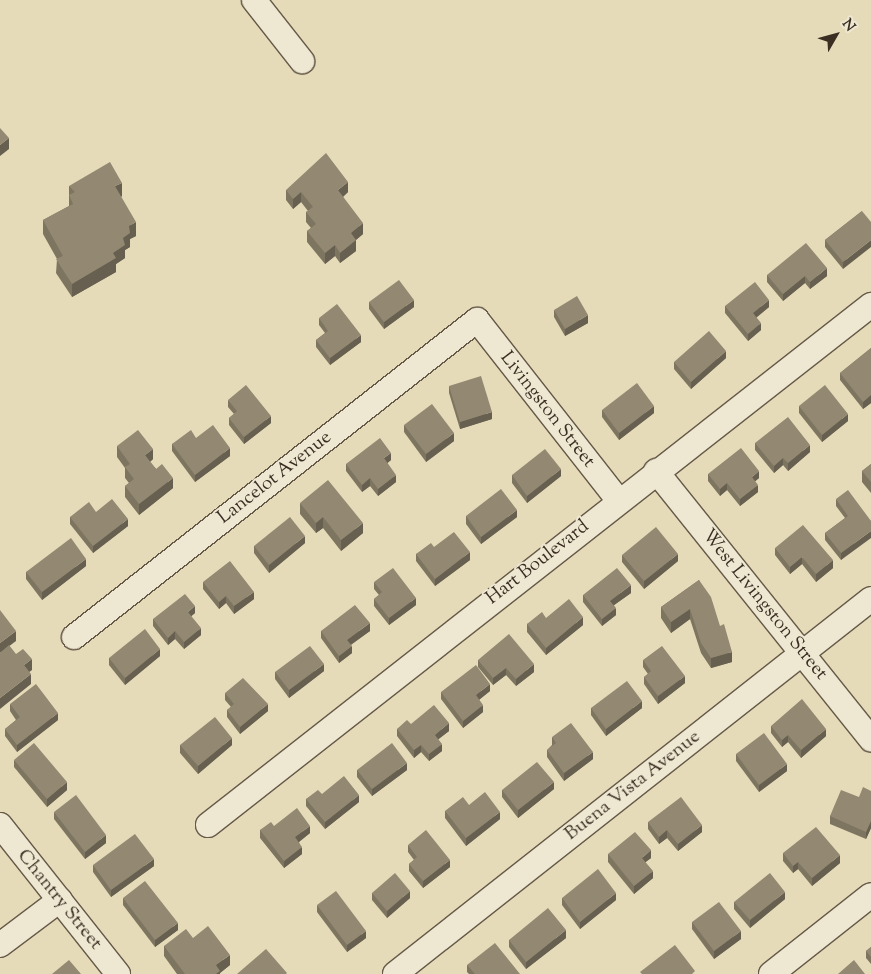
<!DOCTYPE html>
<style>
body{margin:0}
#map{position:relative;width:871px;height:974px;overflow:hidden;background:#e5dbb9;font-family:"Sorts Mill Goudy",serif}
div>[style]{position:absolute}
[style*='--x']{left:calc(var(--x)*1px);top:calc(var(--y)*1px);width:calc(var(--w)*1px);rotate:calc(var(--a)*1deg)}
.roads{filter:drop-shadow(1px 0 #665948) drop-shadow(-1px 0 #665948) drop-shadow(0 1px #665948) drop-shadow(0 -1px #665948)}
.minor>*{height:24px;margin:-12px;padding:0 12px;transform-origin:12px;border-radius:12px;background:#eee8d2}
.wall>*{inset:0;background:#7e7561}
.shaded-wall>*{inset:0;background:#675f4f}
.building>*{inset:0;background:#938871}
span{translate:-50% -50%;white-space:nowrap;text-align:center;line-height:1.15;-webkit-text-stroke:4px #eee8d2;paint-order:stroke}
.street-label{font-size:19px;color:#3b2e23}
.north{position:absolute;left:811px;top:10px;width:50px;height:50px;-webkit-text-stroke:4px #eee8d2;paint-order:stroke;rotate:52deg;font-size:14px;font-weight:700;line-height:20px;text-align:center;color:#3b2e23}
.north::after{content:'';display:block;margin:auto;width:18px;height:22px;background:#3b2e23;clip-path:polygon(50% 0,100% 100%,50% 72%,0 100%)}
</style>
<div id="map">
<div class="roads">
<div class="minor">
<i style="--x:254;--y:0;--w:78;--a:51.8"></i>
<i style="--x:656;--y:471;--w:344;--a:51.3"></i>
<i style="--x:74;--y:637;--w:513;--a:-38.19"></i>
<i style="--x:477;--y:320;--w:229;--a:51.9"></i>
<i style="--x:0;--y:825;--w:190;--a:51.6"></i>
<i style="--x:208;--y:825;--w:843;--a:-38.11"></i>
<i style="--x:0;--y:945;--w:75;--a:-36.9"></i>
<i style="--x:395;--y:974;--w:606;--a:-38.23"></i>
<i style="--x:771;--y:974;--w:127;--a:-38.3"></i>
</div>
</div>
<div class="wall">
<i style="clip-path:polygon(69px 186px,122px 196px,121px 197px,136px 236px,130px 239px,130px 247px,125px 250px,125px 258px,116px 264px,116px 272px,72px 297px,56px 273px,57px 259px,43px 234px,43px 220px,69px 206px)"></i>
<i style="clip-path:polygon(286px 190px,348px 192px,343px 197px,363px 234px,356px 240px,356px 251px,340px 263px,335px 256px,325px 264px,307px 242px,307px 231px,311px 228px,306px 222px,306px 212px,308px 211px,301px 202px,293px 209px,286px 200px)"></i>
<i style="clip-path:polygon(862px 211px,843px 269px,825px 247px,825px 240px)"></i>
<i style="clip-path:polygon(767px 275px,827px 276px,810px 289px,805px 283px,783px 301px,767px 282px)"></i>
<i style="clip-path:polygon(369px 302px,414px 307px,384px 329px,369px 309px)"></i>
<i style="clip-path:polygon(725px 306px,769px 307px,756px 318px,761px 330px,748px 341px,725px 313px)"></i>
<i style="clip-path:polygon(554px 310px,588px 323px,565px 336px,554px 317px)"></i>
<i style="clip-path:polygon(319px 318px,361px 342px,330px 365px,316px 347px,316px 340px,325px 333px,319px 325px)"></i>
<i style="clip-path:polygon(871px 348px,871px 403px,863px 409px,840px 380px,840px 373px)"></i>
<i style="clip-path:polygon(726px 358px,691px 389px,674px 369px,674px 362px)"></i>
<i style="clip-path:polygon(449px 386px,492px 419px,460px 429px,449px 393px)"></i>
<i style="clip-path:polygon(228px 400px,271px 423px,244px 444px,229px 425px,229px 418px,234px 414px,228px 407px)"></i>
<i style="clip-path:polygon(799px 406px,848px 421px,822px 442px,799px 413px)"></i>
<i style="clip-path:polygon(602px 410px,654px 413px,619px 440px,602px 417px)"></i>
<i style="clip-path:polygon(404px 425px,454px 441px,426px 462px,404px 432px)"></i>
<i style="clip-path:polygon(196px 438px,230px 456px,195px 482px,172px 451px,172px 444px)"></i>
<i style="clip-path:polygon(755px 443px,810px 452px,788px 471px,783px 465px,774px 473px,755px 450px)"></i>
<i style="clip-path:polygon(117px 446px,153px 459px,150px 462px,173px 488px,139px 515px,125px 497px,125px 486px,129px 483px,125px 478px,125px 468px,117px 457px)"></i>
<i style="clip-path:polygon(391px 460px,387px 463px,396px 482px,378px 496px,370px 486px,362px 492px,346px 471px,346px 464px)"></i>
<i style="clip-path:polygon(871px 464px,871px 493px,862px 482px,862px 471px)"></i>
<i style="clip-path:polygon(708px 474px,759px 478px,755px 481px,758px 492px,740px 506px,727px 490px,720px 496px,708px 481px)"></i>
<i style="clip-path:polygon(512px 475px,561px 476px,527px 503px,512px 483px)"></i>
<i style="clip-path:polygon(836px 499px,871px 521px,841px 560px,825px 540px,825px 533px,845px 518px,836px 506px)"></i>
<i style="clip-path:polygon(300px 503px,363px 533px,341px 551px,323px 528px,316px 533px,300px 514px)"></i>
<i style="clip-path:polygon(96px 512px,128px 526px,93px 553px,70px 524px,70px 517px)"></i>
<i style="clip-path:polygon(466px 516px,517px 517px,481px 544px,466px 524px)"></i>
<i style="clip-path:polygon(305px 543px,269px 573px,254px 553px,254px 546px)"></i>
<i style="clip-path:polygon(434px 547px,470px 560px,435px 586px,416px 561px,416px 554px)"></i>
<i style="clip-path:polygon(775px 548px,833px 568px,816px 582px,802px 564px,790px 574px,775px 555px)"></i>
<i style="clip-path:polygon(622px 555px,678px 561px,644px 589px,622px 562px)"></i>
<i style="clip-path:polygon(86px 566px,42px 600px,26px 579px,26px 572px)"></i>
<i style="clip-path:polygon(699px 580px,732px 662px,711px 668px,701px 653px,690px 619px,671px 633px,661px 618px,661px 607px)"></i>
<i style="clip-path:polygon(203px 582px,254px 599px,234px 614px,226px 603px,219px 609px,203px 589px)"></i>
<i style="clip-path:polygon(374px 582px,416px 605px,389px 625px,374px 606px,374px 599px,379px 595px,374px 589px)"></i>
<i style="clip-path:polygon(631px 593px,614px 605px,616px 615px,602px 626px,583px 602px,583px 595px)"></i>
<i style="clip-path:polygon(195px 613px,191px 616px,201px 635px,184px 649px,175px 639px,168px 645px,153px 626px,153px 619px)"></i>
<i style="clip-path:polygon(546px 618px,583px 625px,546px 655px,527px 632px,527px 624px)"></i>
<i style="clip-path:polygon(321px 631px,370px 631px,351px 645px,352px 653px,339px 663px,321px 638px)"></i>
<i style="clip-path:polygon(160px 656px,125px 685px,109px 665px,109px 658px)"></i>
<i style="clip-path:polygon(478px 660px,534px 672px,516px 686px,506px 675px,493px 685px,478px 667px)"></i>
<i style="clip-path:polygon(643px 660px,685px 683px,658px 704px,644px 684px,644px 677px,648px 674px,643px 667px)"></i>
<i style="clip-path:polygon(324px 671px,289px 698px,275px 679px,275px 672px)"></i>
<i style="clip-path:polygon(490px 691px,479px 700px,483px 712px,463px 728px,441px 699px,441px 692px)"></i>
<i style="clip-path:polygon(225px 693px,268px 711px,240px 734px,227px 717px,227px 710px,231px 707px,225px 700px)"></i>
<i style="clip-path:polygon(10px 704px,58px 720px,17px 752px,5px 736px,5px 729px,16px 720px,10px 711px)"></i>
<i style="clip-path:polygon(591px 708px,642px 708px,606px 736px,591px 715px)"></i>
<i style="clip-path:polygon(411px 724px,449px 731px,438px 739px,442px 751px,429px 761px,421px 752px,414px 758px,397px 736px,397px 729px)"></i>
<i style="clip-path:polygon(771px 726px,826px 736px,801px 758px,788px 742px,782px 747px,771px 733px)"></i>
<i style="clip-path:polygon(552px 737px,593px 759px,564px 781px,547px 757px,547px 750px,552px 745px)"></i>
<i style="clip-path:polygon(180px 745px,232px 745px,198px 774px,180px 753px)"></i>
<i style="clip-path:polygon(736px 754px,787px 771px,759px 792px,736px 761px)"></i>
<i style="clip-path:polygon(14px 760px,67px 790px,47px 807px,14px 767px)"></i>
<i style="clip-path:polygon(357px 770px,407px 770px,372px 796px,357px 777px)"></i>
<i style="clip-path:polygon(554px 789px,518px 818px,502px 797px,502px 790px)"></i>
<i style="clip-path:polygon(871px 791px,871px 828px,866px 839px,830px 824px,830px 816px,859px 797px)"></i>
<i style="clip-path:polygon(322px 794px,359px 802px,325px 829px,306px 806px,306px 799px)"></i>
<i style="clip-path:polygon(469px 805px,500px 819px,466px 846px,445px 818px,445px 811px)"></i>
<i style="clip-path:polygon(54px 812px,106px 843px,85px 859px,54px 819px)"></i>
<i style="clip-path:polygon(648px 822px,702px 832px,678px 851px,667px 838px,659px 844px,648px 829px)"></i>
<i style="clip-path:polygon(274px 826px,310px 833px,299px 842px,302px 854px,284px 868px,260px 838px,260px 830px)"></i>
<i style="clip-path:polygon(408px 845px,450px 867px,423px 888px,409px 871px,409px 864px,414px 860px,408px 852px)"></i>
<i style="clip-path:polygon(783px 853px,840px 863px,812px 886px,798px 869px,793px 873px,783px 861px)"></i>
<i style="clip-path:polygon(608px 854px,651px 858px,645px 862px,653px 878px,634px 894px,608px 862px)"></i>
<i style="clip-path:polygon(93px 865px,154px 866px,111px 897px,93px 872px)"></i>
<i style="clip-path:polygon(372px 893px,410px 898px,387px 918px,372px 900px)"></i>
<i style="clip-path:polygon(123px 898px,178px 930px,155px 947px,123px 905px)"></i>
<i style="clip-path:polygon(562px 898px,616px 900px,580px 929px,562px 905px)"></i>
<i style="clip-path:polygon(785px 899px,750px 928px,734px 909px,734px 902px)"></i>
<i style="clip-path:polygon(317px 905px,366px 938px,347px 952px,317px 912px)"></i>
<i style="clip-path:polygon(692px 922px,741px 939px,714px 959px,692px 929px)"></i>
<i style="clip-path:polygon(193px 938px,230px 965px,220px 973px,220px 974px,177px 974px,164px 956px,164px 946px)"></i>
<i style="clip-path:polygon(566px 938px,526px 969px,509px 947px,509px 940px)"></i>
<i style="clip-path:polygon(871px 947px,871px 964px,866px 958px,866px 951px)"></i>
<i style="clip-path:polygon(467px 965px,520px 974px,469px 974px,467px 972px)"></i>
</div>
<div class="shaded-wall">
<i style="clip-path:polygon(9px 138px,9px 149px,0 156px,0 145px)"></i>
<i style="clip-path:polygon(348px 182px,348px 192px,338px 201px,338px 190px)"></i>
<i style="clip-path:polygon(122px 183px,122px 196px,115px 200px,115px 186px)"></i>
<i style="clip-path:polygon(301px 192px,301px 202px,293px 209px,293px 199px)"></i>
<i style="clip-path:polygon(136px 222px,136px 236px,130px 239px,130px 247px,125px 250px,125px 258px,116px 264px,116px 272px,72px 297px,72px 284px,113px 253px,123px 238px,129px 226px)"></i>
<i style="clip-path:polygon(363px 223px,363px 234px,351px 244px,351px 233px)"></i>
<i style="clip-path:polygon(356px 240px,356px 251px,340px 263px,340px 253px)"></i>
<i style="clip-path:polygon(871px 240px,871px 247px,843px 269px,843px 262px)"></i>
<i style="clip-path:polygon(335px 245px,335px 256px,325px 264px,325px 253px)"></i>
<i style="clip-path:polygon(827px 268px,827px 276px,810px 289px,810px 282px)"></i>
<i style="clip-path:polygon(805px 276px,805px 283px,783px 301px,783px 294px)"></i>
<i style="clip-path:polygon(414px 300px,414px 307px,384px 329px,384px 322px)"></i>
<i style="clip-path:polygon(769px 300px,769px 307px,753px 320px,753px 313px)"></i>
<i style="clip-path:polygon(588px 315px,588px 323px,565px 336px,565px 329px)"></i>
<i style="clip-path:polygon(761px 323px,761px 330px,748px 341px,748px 334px)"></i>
<i style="clip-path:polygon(361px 335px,361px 342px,330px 365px,330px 358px)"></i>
<i style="clip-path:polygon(726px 351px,726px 358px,691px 389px,691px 382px)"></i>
<i style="clip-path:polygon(871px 395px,871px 403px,863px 409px,863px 402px)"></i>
<i style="clip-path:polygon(654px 406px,654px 413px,619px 440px,619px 433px)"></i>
<i style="clip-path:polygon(492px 412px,492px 419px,460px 429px,460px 422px)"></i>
<i style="clip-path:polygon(848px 414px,848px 421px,822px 442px,822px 435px)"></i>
<i style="clip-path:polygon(271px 416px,271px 423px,244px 444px,244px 437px)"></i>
<i style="clip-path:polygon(454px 433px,454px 441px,426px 462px,426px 454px)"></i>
<i style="clip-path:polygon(810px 445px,810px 452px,788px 471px,788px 463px)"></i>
<i style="clip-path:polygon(230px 448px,230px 456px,195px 482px,195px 475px)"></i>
<i style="clip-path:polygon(153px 449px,153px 459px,145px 466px,145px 455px)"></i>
<i style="clip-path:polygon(391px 453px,391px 460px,384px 466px,384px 458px)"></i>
<i style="clip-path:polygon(783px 458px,783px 465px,774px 473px,774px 466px)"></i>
<i style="clip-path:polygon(561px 469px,561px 476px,527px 503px,527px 496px)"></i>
<i style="clip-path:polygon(759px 471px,759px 478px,752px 484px,752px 477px)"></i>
<i style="clip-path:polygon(396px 475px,396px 482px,378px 496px,378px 489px)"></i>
<i style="clip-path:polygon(173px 478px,173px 488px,139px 515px,139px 504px)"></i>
<i style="clip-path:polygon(370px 478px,370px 486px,362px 492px,362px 485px)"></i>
<i style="clip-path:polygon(727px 483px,727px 490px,720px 496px,720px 489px)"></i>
<i style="clip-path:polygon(758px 485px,758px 492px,740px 506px,740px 499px)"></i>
<i style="clip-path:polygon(517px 510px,517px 517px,481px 544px,481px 537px)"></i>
<i style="clip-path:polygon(323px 517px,323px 528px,316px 533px,316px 523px)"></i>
<i style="clip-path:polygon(128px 519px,128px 526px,93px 553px,93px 546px)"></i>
<i style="clip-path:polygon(363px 523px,363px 533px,341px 551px,341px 540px)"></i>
<i style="clip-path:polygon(871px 531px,871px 538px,841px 560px,841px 553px)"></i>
<i style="clip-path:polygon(305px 536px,305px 543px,269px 573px,269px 565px)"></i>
<i style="clip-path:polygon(470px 552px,470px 560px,435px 586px,435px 579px)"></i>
<i style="clip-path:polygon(678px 554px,678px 561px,644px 589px,644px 581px)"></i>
<i style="clip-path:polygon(802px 557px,802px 564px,790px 574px,790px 567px)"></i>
<i style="clip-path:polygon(86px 559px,86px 566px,42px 600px,42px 592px)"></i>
<i style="clip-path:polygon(833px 560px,833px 568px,816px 582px,816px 574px)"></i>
<i style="clip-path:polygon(631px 585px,631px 593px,610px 608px,610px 601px)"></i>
<i style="clip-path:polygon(254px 592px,254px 599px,234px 614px,234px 606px)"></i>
<i style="clip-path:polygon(226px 596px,226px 603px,219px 609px,219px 602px)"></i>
<i style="clip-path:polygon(416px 598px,416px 605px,389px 625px,389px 618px)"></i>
<i style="clip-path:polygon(195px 606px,195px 613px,188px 619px,188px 612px)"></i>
<i style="clip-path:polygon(616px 608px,616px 615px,602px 626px,602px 619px)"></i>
<i style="clip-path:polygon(690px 609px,690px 619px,671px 633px,671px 622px)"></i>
<i style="clip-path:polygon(583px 617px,583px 625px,546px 655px,546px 648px)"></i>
<i style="clip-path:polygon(370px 623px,370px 631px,347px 647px,347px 640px)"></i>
<i style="clip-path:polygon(201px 628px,201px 635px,184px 649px,184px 642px)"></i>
<i style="clip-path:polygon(16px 631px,16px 641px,0 653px,0 643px)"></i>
<i style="clip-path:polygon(175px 631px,175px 639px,168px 645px,168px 638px)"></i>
<i style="clip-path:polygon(352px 646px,352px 653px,339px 663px,339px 656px)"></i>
<i style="clip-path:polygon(160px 649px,160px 656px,125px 685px,125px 678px)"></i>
<i style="clip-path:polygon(732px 652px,732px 662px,711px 668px,711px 658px)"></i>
<i style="clip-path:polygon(32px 659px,32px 670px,24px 676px,24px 665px)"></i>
<i style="clip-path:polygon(324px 664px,324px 671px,289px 698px,289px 690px)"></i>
<i style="clip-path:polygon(534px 664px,534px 672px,516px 686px,516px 679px)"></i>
<i style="clip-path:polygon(506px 668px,506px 675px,493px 685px,493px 678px)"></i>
<i style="clip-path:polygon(31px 674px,31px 684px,0 709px,0 698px)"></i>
<i style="clip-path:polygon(685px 676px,685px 683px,658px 704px,658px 696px)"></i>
<i style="clip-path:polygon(490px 684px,490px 691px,476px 702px,476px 695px)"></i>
<i style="clip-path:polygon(642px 701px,642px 708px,606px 736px,606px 729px)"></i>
<i style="clip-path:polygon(268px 704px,268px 711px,240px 734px,240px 727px)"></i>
<i style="clip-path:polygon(483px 705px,483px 712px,463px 728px,463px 721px)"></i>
<i style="clip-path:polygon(58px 713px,58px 720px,17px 752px,17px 745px)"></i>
<i style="clip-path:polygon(449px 723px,449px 731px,435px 742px,435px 735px)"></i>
<i style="clip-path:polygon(826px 729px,826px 736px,801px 758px,801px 750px)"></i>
<i style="clip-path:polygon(788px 735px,788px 742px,782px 747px,782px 740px)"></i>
<i style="clip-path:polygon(232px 738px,232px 745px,198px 774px,198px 766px)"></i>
<i style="clip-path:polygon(442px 744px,442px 751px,429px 761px,429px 754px)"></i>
<i style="clip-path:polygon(421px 745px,421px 752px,414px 758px,414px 750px)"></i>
<i style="clip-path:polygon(593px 752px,593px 759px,564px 781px,564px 773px)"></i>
<i style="clip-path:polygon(407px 763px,407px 770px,372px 796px,372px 789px)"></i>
<i style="clip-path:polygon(787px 764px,787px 771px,759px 792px,759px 785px)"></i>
<i style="clip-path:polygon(67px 782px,67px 790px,47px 807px,47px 799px)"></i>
<i style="clip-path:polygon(554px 782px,554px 789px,518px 818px,518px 810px)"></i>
<i style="clip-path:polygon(359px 795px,359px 802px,325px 829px,325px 822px)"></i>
<i style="clip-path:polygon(500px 812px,500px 819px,466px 846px,466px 838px)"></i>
<i style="clip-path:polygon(871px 821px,871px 828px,866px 839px,866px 832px)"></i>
<i style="clip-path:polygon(702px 825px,702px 832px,678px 851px,678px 844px)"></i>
<i style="clip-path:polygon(310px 826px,310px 833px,295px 845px,295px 837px)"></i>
<i style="clip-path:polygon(667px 830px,667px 838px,659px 844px,659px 837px)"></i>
<i style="clip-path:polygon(106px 835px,106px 843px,85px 859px,85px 852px)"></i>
<i style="clip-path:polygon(302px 847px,302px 854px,284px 868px,284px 861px)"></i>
<i style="clip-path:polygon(651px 850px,651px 858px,642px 865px,642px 858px)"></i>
<i style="clip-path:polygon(840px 855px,840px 863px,812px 886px,812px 878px)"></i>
<i style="clip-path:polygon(154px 859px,154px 866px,111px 897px,111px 890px)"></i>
<i style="clip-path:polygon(450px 860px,450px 867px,423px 888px,423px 881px)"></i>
<i style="clip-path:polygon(798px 862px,798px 869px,793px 873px,793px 866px)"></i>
<i style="clip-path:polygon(653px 871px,653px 878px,634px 894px,634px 886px)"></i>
<i style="clip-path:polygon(410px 891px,410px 898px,387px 918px,387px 911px)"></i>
<i style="clip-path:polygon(785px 892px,785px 899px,750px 928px,750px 920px)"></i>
<i style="clip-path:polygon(616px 893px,616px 900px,580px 929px,580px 922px)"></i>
<i style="clip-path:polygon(178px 923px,178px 930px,155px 947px,155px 940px)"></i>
<i style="clip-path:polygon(566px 930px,566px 938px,526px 969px,526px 962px)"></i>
<i style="clip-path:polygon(366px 931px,366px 938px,347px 952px,347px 945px)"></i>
<i style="clip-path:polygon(741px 931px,741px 939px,714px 959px,714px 951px)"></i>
<i style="clip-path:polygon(230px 955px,230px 965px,220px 973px,220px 974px,216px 974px,216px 965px)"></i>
</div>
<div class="building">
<i style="clip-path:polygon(0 128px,9px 138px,0 145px)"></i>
<i style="clip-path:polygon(326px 153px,348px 182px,338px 190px,363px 223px,351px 233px,356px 240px,340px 253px,335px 245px,325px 253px,307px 231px,316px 224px,306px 212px,313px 207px,301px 192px,293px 199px,286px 190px)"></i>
<i style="clip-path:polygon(110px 162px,122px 183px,115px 186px,136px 222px,129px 226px,130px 233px,123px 238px,125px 245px,113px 253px,116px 258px,72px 284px,56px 259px,63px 256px,43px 220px,73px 204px,69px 195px,75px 192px,69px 186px)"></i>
<i style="clip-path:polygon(862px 211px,871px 222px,871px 240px,843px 262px,825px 240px)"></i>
<i style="clip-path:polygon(806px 243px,827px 268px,810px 282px,805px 276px,783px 294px,767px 275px)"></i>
<i style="clip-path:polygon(399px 280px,414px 300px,384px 322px,369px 302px)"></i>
<i style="clip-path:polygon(755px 282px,769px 300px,753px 313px,761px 323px,748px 334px,725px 306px)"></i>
<i style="clip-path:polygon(577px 296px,588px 315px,565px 329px,554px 310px)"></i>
<i style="clip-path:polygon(337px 304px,361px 335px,330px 358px,316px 340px,328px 331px,319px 318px)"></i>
<i style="clip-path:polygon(709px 331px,726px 351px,691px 382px,674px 362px)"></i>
<i style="clip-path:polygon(871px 348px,871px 395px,863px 402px,840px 373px)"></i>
<i style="clip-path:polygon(481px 376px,492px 412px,460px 422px,449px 386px)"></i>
<i style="clip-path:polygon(637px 383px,654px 406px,619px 433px,602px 410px)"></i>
<i style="clip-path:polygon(246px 385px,271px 416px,244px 437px,229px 418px,237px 411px,228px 400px)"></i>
<i style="clip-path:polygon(825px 385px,848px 414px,822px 435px,799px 406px)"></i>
<i style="clip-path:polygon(432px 404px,454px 433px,426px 454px,404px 425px)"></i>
<i style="clip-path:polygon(788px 417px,810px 445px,788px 463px,783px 458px,774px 466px,755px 443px)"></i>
<i style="clip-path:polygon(213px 425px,230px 448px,195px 475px,172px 444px,191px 430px,196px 438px)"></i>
<i style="clip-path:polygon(138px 430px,153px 449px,145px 455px,156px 469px,162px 464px,173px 478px,139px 504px,125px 486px,134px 479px,125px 467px,130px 464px,117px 446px)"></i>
<i style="clip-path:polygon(380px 438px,391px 453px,384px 458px,396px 475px,378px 489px,370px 478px,362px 485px,346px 464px)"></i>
<i style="clip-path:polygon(741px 448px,759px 471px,752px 477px,758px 485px,740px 499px,727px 483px,720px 489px,708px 474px)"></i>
<i style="clip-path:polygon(545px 449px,561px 469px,527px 496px,512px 475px)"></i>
<i style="clip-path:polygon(871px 464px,871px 482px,862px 471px)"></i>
<i style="clip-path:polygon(328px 480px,363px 523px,341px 540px,323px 517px,316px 523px,300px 503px)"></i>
<i style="clip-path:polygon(501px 489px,517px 510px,481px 537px,466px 516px)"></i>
<i style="clip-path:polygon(848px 490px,871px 521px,871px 531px,841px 553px,825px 533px,848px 516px,836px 499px)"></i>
<i style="clip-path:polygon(112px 499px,128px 519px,93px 546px,70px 517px,89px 502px,96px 512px)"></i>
<i style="clip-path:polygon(290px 517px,305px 536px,269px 565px,254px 546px)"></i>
<i style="clip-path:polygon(803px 525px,833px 560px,816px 574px,802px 557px,790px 567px,775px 548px)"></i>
<i style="clip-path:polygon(656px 527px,678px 554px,644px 581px,622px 555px)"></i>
<i style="clip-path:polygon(454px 532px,470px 552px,435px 579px,416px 554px,431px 543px,434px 547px)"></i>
<i style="clip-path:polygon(71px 538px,86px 559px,42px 592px,26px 572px)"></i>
<i style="clip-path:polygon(230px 561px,254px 592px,234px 606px,226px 596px,219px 602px,203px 582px)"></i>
<i style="clip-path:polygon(393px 568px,416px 598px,389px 618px,374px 599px,382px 592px,374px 582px)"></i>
<i style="clip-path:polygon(617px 568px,631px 585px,610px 601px,616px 608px,602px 619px,583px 595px)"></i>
<i style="clip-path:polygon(699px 580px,711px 597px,720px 626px,724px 624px,732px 652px,711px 658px,701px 643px,690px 609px,671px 622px,661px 607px)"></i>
<i style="clip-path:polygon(185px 594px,195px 606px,188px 612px,201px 628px,184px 642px,175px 631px,168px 638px,153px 619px)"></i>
<i style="clip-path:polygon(569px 599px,583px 617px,546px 648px,527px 624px,542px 612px,546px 618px)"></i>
<i style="clip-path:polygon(355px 605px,370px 623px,347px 640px,352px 646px,339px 656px,321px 631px)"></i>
<i style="clip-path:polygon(0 610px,16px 631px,0 643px)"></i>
<i style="clip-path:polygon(145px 629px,160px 649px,125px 678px,109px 658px)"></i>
<i style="clip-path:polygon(509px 634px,534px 664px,516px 679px,506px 668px,493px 678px,478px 660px)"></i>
<i style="clip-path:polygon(9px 645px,16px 654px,23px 649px,32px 659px,24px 665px,31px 674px,0 698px,0 653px)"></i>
<i style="clip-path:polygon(310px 646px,324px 664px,289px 690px,275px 672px)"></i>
<i style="clip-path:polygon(662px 646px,685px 676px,658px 696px,644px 677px,651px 671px,643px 660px)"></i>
<i style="clip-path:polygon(476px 665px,490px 684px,476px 695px,483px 705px,463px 721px,441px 692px)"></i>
<i style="clip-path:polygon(243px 678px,268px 704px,240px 727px,227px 710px,234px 704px,225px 693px)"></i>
<i style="clip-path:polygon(627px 681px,642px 701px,606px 729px,591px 708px)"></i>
<i style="clip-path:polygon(36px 684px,58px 713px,17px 745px,5px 729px,20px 717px,10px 704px)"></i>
<i style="clip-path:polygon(802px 699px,826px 729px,801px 750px,788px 735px,782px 740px,771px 726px)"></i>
<i style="clip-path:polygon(434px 705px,449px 723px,435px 735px,442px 744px,429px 754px,421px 745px,414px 750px,397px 729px,407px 720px,411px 724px)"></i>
<i style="clip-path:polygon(215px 717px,232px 738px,198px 766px,180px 745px)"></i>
<i style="clip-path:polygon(571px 723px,593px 752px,564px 773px,547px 750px,556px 743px,552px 737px)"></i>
<i style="clip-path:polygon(764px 733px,787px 764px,759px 785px,736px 754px)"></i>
<i style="clip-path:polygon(34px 743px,67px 782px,47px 799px,14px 760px)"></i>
<i style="clip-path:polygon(392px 743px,407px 763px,372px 789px,357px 770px)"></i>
<i style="clip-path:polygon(537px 762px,554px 782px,518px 810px,502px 790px)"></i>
<i style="clip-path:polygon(344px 776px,359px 795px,325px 822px,306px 799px,318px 790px,322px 794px)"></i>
<i style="clip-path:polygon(863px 787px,871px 791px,871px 821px,866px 832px,830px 816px,841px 790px,859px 797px)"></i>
<i style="clip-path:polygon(485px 792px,500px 812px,466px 838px,445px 811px,463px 797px,469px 805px)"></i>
<i style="clip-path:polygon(76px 795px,106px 835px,85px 852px,54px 812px)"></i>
<i style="clip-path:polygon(681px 797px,702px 825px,678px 844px,667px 830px,659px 837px,648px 822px)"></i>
<i style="clip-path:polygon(297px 808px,310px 826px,295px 837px,302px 847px,284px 861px,260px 830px,271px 822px,274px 826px)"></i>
<i style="clip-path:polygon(816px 827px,840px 855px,812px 878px,798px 862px,793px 866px,783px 853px)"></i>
<i style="clip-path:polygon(426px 830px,450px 860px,423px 881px,409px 864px,417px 857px,408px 845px)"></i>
<i style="clip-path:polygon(635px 832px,651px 850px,642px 858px,653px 871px,634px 886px,608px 854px)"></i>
<i style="clip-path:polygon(135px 834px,154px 859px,111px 890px,93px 865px)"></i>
<i style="clip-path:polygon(598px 869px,616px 893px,580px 922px,562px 898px)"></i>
<i style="clip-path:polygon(395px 873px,410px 891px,387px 911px,372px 893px)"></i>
<i style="clip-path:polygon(770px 873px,785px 892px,750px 920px,734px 902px)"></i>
<i style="clip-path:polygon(145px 881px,178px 923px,155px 940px,123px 898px)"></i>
<i style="clip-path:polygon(336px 891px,366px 931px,347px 945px,317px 905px)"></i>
<i style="clip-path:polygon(719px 902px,741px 931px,714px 951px,692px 922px)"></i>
<i style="clip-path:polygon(548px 908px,566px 930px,526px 962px,509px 940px)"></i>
<i style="clip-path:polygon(208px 926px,230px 955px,216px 965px,220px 971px,216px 974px,185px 974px,164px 946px,186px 929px,193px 938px)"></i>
<i style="clip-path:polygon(495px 943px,520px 974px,475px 974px,467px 965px)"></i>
<i style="clip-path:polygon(675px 945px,695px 971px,692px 974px,642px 974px,640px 972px)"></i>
<i style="clip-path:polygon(871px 947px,871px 957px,866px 951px)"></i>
<i style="clip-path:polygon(266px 949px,287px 973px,286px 974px,237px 974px)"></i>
<i style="clip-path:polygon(69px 960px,81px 974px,52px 974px)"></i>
<i style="clip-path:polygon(854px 960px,865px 974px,838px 974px)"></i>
</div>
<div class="street-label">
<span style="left:547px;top:410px;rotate:52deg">Livingston Street</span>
<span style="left:275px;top:478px;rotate:-38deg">Lancelot Avenue</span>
<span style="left:538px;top:563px;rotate:-38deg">Hart Boulevard</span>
<span style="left:764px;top:605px;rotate:51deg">West Livingston Street</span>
<span style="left:633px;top:786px;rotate:-38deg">Buena Vista Avenue</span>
<span style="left:59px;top:900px;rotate:51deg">Chantry Street</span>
</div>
<div class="north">N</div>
</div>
